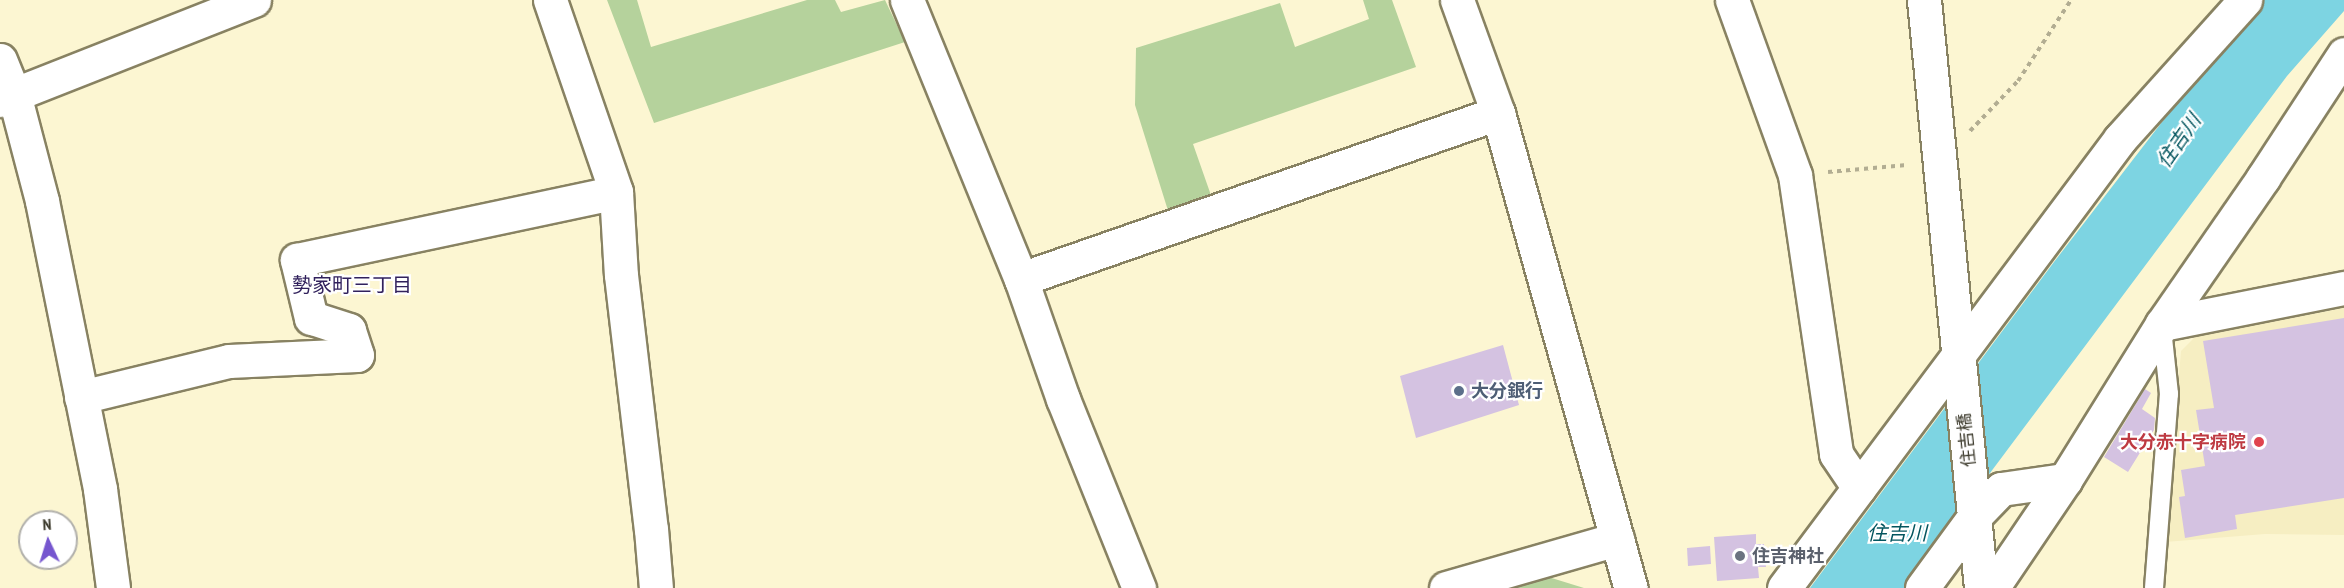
<!DOCTYPE html>
<meta charset="utf-8">
<style>
body{margin:0}
#map{position:relative;width:2344px;height:588px;overflow:hidden;background:#fcf6d2;font-family:"PT Sans Narrow","Noto Sans JP",sans-serif}
div>[style]{position:absolute}
[style*='--x']{left:calc(var(--x)*1px);top:calc(var(--y)*1px);width:calc(var(--w)*1px);rotate:calc(var(--a)*1deg)}
.built>*{inset:0;background:#f6eec2}
.green>*{inset:0;background:#b5d29c}
.water>*{inset:0;background:#7dd4e2}
.building>*{inset:0;background:#d4c2e1}
.path>*{height:4px;margin-top:-2px;transform-origin:0;background:repeating-linear-gradient(90deg,#b2ad92 0 4.5px,transparent 0 9px)}
.roads{filter:drop-shadow(2px 0 #888262) drop-shadow(-2px 0 #888262) drop-shadow(0 2px #888262) drop-shadow(0 -2px #888262)}
.lane>*{height:18px;margin:-9px;padding:0 9px;transform-origin:9px;border-radius:9px;background:#fff}
.street>*{height:33px;margin:-16.5px;padding:0 16.5px;transform-origin:16.5px;border-radius:16.5px;background:#fff}
.secondary>*{height:33px;margin:-16.5px;padding:0 16.5px;transform-origin:16.5px;border-radius:16.5px;background:#fff}
.dots>*{width:16px;height:16px;translate:-50% -50%;box-sizing:border-box;border:3px solid #fff;border-radius:50%}
span{translate:-50% -50%;white-space:nowrap;text-align:center;line-height:1.15;-webkit-text-stroke:4.5px #fff;paint-order:stroke}
.service-label{font-size:18px;color:#4e5e75;font-weight:700}
.left{translate:0 -50%;text-align:left}
.street-label{font-size:18px;color:#3c3a2c}
.health-label{font-size:18px;color:#be3a42;font-weight:700}
.right{translate:-100% -50%;text-align:right}
.worship-label{font-size:18px;color:#5b616d;font-weight:700}
.water-label{font-size:20px;color:#03555f;font-style:italic}
.neighbourhood-label{font-size:20px;color:#31215c}
.north{position:absolute;left:18px;top:510px;width:60px;height:60px;box-sizing:border-box;background:#fff;border:2px solid #b1b0ab;border-radius:50%;rotate:356deg;font-size:16px;font-weight:700;line-height:24px;text-align:center;color:#3c3a2c}
.north::after{content:'';display:block;margin:auto;width:21px;height:27px;background:#7656cf;clip-path:polygon(50% 0,100% 100%,50% 72%,0 100%)}
</style>
<div id="map">
<div class="built">
<i style="clip-path:polygon(2344px 308px,2344px 535px,2265px 534px,2165px 542px,2181px 351px,2195px 337px)"></i>
</div>
<div class="green">
<i style="clip-path:polygon(607px 0,637px 0,651px 47px,807px 0,835px 0,841px 12px,885px 0,905px 42px,654px 123px)"></i>
<i style="clip-path:polygon(1363px 0,1392px 0,1416px 67px,1193px 144px,1213px 201px,1170px 217px,1135px 105px,1136px 48px,1280px 3px,1295px 47px,1369px 19px)"></i>
<i style="clip-path:polygon(1522px 569px,1584px 588px,1470px 588px)"></i>
</div>
<div class="water">
<i style="clip-path:polygon(2263px 0,2344px 0,2344px 11px,2287px 76px,1904px 588px,1810px 588px,2054px 262px,2162px 122px)"></i>
</div>
<div class="building">
<i style="clip-path:polygon(2344px 318px,2344px 498px,2235px 515px,2237px 529px,2185px 538px,2179px 497px,2185px 496px,2181px 470px,2205px 466px,2196px 410px,2214px 408px,2203px 341px)"></i>
<i style="clip-path:polygon(1503px 345px,1519px 405px,1416px 438px,1400px 376px)"></i>
<i style="clip-path:polygon(2145px 389px,2151px 393px,2142px 409px,2155px 418px,2154px 430px,2128px 472px,2104px 457px)"></i>
<i style="clip-path:polygon(1756px 534px,1756px 544px,1764px 544px,1766px 567px,1758px 567px,1759px 578px,1717px 581px,1714px 537px)"></i>
<i style="clip-path:polygon(1710px 546px,1711px 564px,1688px 566px,1687px 548px)"></i>
</div>
<div class="path">
<i style="--x:1970;--y:131;--w:69;--a:-46.2"></i>
<i style="--x:2018;--y:81;--w:97;--a:-56.8"></i>
<i style="--x:1828;--y:172;--w:79;--a:-5.1"></i>
</div>
<div class="roads">
<div class="lane">
<i style="--x:2154;--y:588;--w:195;--a:-85.6"></i>
<i style="--x:2169;--y:394;--w:65;--a:-96.1"></i>
</div>
<div class="street">
<i style="--x:550;--y:0;--w:203;--a:71"></i>
<i style="--x:616;--y:192;--w:83;--a:86.6"></i>
<i style="--x:621;--y:275;--w:256;--a:83.3"></i>
<i style="--x:651;--y:529;--w:59;--a:85.2"></i>
<i style="--x:907;--y:0;--w:301;--a:67.8"></i>
<i style="--x:1021;--y:279;--w:127;--a:70.7"></i>
<i style="--x:1063;--y:399;--w:204;--a:68.1"></i>
<i style="--x:1732;--y:0;--w:186;--a:70.2"></i>
<i style="--x:1795;--y:175;--w:282;--a:81.6"></i>
<i style="--x:1836;--y:454;--w:41;--a:55.9"></i>
<i style="--x:1924;--y:0;--w:591;--a:84.46"></i>
<i style="--x:0;--y:60;--w:37;--a:68"></i>
<i style="--x:14;--y:94;--w:111;--a:75.3"></i>
<i style="--x:42;--y:201;--w:294;--a:78.6"></i>
<i style="--x:100;--y:489;--w:100;--a:82.5"></i>
<i style="--x:0;--y:100;--w:273;--a:-21.5"></i>
<i style="--x:1021;--y:279;--w:505;--a:-19.19"></i>
<i style="--x:2162;--y:324;--w:186;--a:-11.2"></i>
<i style="--x:81;--y:397;--w:152;--a:-13.7"></i>
<i style="--x:229;--y:361;--w:128;--a:-2.7"></i>
<i style="--x:357;--y:355;--w:26;--a:-108"></i>
<i style="--x:349;--y:330;--w:40;--a:-162"></i>
<i style="--x:311;--y:318;--w:60;--a:-103.6"></i>
<i style="--x:297;--y:260;--w:326;--a:-12"></i>
<i style="--x:1446;--y:588;--w:178;--a:-16"></i>
<i style="--x:1784;--y:588;--w:561;--a:-53.19"></i>
<i style="--x:2120;--y:139;--w:187;--a:-48"></i>
<i style="--x:1922;--y:588;--w:88;--a:-53.8"></i>
<i style="--x:1974;--y:517;--w:39;--a:-46"></i>
<i style="--x:2001;--y:489;--w:65;--a:-8"></i>
<i style="--x:1992;--y:588;--w:130;--a:-55.9"></i>
<i style="--x:2065;--y:480;--w:184;--a:-58.1"></i>
<i style="--x:2162;--y:324;--w:178;--a:-55.3"></i>
<i style="--x:2263;--y:178;--w:148;--a:-56.8"></i>
</div>
<div class="secondary">
<i style="--x:1457;--y:0;--w:120;--a:70.1"></i>
<i style="--x:1498;--y:113;--w:493;--a:74.4"></i>
</div>
</div>
<div class="dots">
<i style="left:1459px;top:391px;background:#5c6f8a"></i>
<i style="left:2259px;top:442px;background:#e0444e"></i>
<i style="left:1740px;top:556px;background:#6b7280"></i>
</div>
<div class="service-label">
<span class="left" style="left:1471px;top:391px">大分銀行</span>
</div>
<div class="street-label">
<span style="left:1967px;top:440px;rotate:-96deg">住吉橋</span>
</div>
<div class="health-label">
<span class="right" style="left:2246px;top:442px">大分赤十字病院</span>
</div>
<div class="worship-label">
<span class="left" style="left:1752px;top:556px">住吉神社</span>
</div>
<div class="water-label">
<span style="left:2179px;top:141px;rotate:-55deg">住吉川</span>
<span style="left:1897px;top:533px">住吉川</span>
</div>
<div class="neighbourhood-label">
<span style="left:352px;top:285px">勢家町三丁目</span>
</div>
<div class="north">N</div>
</div>
